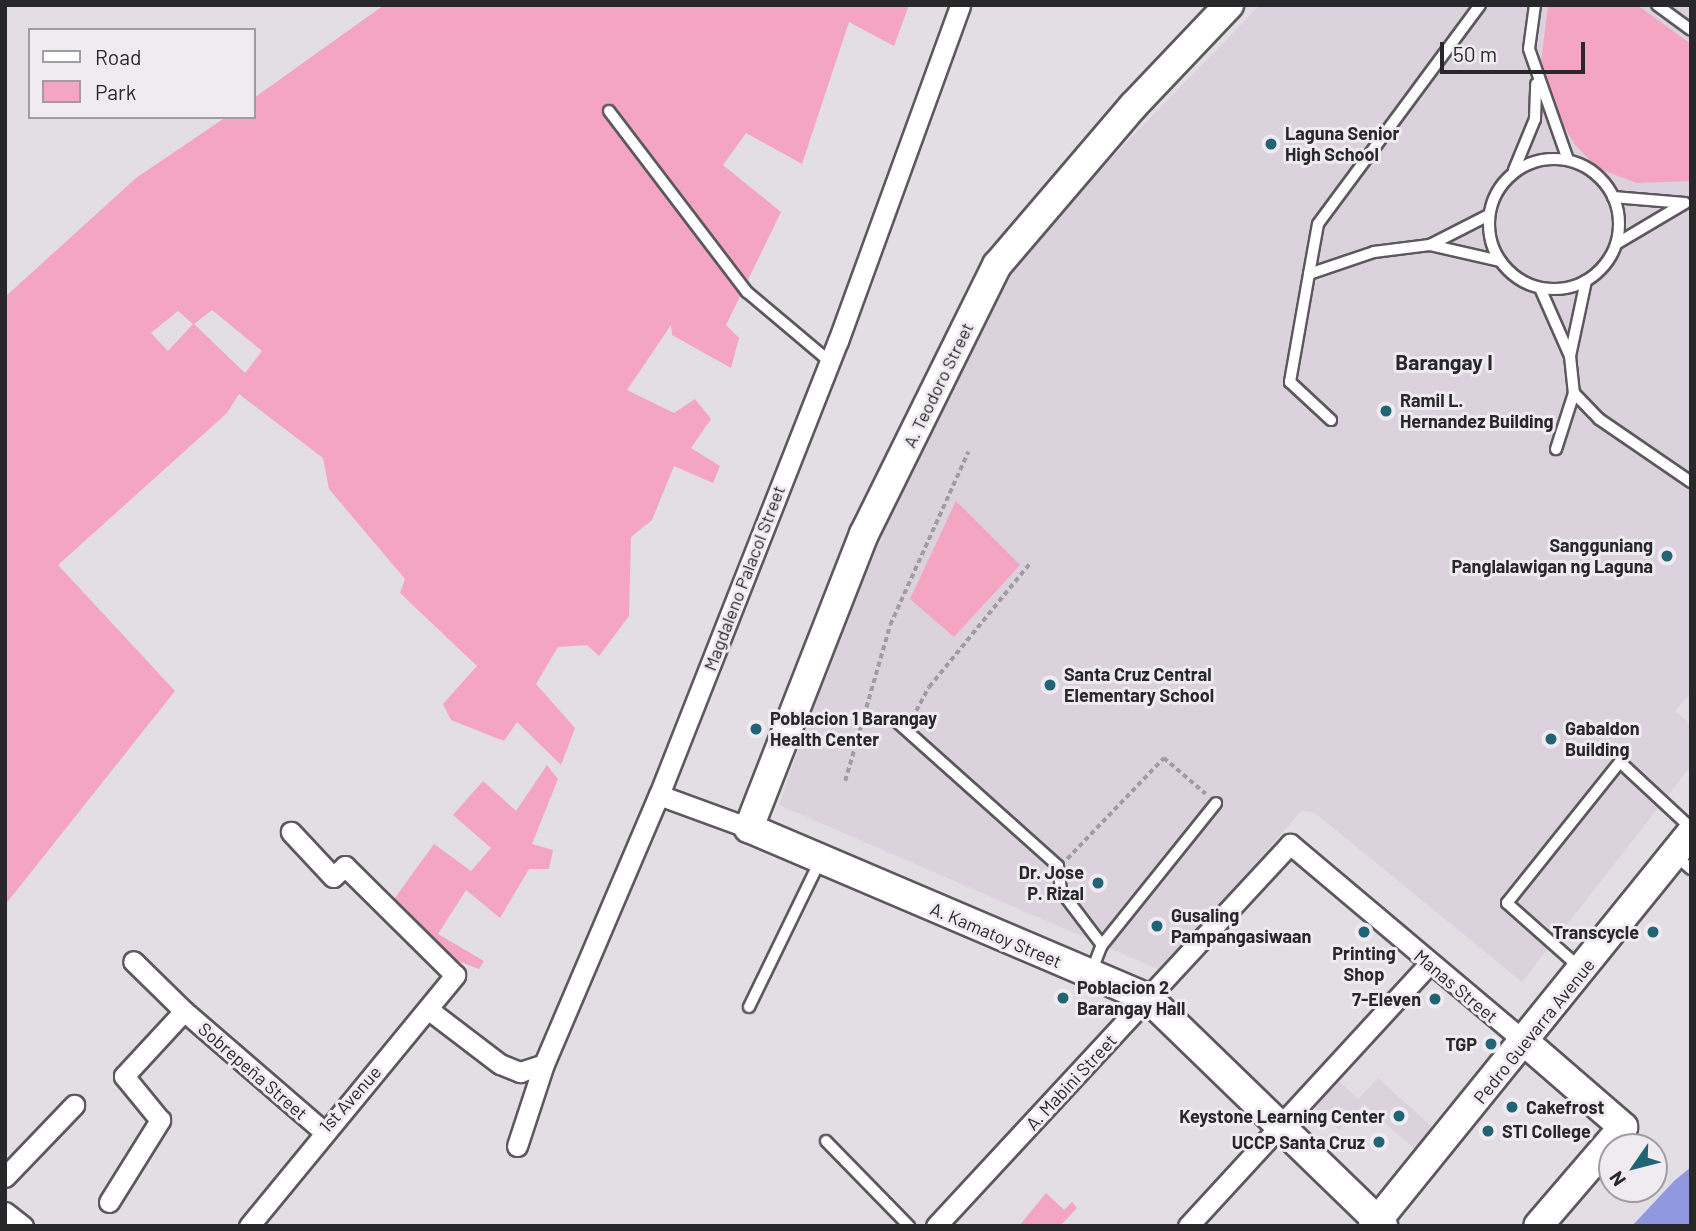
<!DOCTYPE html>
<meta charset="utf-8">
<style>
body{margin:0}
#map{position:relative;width:1696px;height:1231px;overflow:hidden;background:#e2dee4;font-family:Barlow,sans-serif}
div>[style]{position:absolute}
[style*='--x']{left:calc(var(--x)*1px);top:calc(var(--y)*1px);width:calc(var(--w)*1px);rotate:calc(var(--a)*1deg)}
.built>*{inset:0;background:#dbd2de}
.green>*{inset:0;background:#f3a5c2}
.water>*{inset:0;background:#9099df}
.path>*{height:3.5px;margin-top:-1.75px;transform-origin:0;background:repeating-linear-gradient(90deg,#a09da2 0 5px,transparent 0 8.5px)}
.roads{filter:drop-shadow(2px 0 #5c585d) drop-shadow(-2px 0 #5c585d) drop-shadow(0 2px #5c585d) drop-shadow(0 -2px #5c585d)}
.lane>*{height:10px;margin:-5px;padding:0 5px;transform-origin:5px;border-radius:5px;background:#fff}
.lane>.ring{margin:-5px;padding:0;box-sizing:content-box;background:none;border:10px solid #fff;border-radius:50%}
.street>*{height:19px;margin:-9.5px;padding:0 9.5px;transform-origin:9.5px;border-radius:9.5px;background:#fff}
.secondary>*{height:28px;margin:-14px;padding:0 14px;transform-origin:14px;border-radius:14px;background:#fff}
.dots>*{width:19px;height:19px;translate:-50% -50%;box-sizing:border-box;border:4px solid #efebf1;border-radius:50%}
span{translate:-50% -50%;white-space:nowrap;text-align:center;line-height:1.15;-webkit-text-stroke:6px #efebf1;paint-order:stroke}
.poi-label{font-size:18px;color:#282729;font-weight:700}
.left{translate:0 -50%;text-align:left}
.right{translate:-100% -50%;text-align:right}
.street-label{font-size:18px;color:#282729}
.quarter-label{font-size:21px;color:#282729;font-weight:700}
.frame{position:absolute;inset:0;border:7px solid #282729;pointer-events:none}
.legend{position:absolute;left:28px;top:28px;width:228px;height:91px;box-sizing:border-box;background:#efebf1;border:2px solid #9f9da1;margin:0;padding:9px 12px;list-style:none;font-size:21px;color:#282729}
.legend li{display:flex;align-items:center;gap:14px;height:35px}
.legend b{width:35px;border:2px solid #9f9da1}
.north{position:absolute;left:1598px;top:1133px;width:70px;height:70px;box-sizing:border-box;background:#efebf1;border:2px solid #9f9da1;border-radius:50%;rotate:235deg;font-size:19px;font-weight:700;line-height:28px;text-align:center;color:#282729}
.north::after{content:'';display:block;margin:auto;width:24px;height:32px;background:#206476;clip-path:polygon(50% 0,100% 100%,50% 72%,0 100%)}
.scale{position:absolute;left:1440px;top:42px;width:145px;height:32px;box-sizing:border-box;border:4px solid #282729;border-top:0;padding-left:9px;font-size:21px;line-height:24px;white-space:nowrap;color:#282729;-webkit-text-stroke:5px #efebf1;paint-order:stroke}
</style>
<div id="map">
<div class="built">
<i style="clip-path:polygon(1260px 5px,1691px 5px,1691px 692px,1675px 711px,1691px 724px,1691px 766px,1522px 982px,1315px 813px,1302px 810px,1162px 971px,779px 805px,861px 570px,947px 377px,1022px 250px)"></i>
<i style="clip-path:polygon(1378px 1078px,1439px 1133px,1420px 1154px,1364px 1104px,1339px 1130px,1313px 1106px,1337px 1079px,1358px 1099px)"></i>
</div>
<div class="green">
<i style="clip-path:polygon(evenodd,384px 5px,909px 5px,894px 46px,849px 22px,802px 164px,746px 133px,723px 165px,781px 212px,726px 325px,739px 338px,731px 368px,672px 335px,671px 325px,627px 390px,674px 413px,695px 399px,711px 419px,691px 448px,720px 466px,713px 483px,674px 466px,652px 520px,631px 537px,629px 616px,599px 656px,587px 645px,558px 647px,536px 684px,575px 728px,561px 765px,517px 722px,504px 741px,451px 720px,443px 704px,477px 666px,400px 593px,405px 579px,329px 489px,323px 458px,239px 394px,227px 413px,58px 565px,175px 691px,5px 905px,5px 297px,136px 178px,226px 117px,254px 117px,254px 98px,384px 5px,212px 310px,262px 351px,245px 373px,194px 324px,212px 310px,384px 5px,178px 311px,193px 324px,168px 351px,151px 333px,178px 311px)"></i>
<i style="clip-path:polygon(1548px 5px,1637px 5px,1691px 44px,1691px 181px,1637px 183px,1599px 169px,1576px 146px,1558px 117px,1541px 63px)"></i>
<i style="clip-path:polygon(956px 501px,1020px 565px,954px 637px,910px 599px)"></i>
<i style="clip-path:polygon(547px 765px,558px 779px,532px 844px,553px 850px,549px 869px,529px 869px,500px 918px,466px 890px,438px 934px,484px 961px,479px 969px,447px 957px,392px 902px,434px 844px,471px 871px,491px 848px,453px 815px,483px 781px,516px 811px)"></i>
<i style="clip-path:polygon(1046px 1193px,1064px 1210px,1072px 1202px,1077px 1208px,1060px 1226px,1019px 1226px)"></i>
</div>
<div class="water">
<i style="clip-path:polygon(1691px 1167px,1691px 1226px,1632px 1226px,1674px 1181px)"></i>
</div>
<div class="path">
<i style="--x:923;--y:725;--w:16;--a:-117"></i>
<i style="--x:916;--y:711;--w:27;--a:-62"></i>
<i style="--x:929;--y:687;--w:161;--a:-50.8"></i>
<i style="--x:845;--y:781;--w:162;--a:-73.9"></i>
<i style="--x:890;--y:625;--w:190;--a:-65.7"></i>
<i style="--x:1067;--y:859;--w:140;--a:-46.2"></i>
<i style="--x:1164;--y:758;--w:55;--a:40.6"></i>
</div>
<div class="roads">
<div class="lane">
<i style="--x:1480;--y:5;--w:272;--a:126.5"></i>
<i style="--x:1318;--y:224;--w:51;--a:100.2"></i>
<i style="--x:1309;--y:274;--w:69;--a:-18.7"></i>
<i style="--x:1374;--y:252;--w:56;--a:-7.1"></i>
<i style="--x:1430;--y:245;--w:66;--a:-27"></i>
<i style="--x:1535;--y:5;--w:44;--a:97.8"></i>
<i style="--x:1529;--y:49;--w:118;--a:70.6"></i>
<i style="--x:1657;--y:5;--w:42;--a:36.3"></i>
<i style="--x:609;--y:111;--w:228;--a:52.7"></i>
<i style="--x:747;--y:292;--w:109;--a:40.1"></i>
<i class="ring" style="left:1489px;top:159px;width:120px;height:120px"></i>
<i style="--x:1514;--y:170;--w:55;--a:-67.6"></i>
<i style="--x:1535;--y:119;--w:35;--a:-88"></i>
<i style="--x:1613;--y:197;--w:72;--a:4.8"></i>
<i style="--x:1616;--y:244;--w:80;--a:-30.7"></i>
<i style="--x:1430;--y:245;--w:72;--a:12.9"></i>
<i style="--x:1309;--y:274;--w:110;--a:100"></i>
<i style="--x:1290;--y:382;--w:56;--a:42.8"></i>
<i style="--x:1540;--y:288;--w:74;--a:66.2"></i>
<i style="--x:1570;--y:356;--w:37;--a:84"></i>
<i style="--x:1574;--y:393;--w:59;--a:107.8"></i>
<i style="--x:1570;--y:356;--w:77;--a:-78"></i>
<i style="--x:1574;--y:393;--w:36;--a:46"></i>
<i style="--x:1599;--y:419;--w:112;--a:34.4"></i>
<i style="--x:896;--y:721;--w:217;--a:41.8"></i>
<i style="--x:1058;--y:866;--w:25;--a:83"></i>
<i style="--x:1061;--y:891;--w:68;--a:52.8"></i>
<i style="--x:1676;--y:856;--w:20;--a:41"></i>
<i style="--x:1578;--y:966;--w:95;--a:-138.4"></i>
<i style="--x:1507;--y:903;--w:181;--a:-51.3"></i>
<i style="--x:1620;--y:762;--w:97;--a:42.9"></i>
<i style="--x:1091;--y:973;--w:30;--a:-69"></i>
<i style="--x:1102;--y:945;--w:182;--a:-51.2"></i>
<i style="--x:749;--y:1007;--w:162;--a:-64.1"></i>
<i style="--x:826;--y:1141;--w:119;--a:45.7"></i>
</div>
<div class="street">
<i style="--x:659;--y:795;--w:96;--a:20.1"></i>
<i style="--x:429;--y:1010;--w:89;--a:37.3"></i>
<i style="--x:500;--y:1064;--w:22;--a:22"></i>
<i style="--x:520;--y:1072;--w:25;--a:-18"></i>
<i style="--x:184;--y:1011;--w:182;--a:40.8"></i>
<i style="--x:517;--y:1146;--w:86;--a:-71.8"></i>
<i style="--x:544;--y:1064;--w:293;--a:-66.9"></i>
<i style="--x:659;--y:795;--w:488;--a:-68.5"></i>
<i style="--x:838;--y:341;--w:357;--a:-70"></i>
<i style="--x:5;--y:1177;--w:100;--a:-46.2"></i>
<i style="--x:109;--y:1202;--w:97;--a:-58.1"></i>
<i style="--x:160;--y:1120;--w:57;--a:-129.3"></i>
<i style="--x:124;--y:1076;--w:88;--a:-47.3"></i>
<i style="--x:184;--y:1011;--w:71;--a:-135.6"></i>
<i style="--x:5;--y:1212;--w:23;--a:38"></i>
<i style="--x:249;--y:1226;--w:325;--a:-50.6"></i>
<i style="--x:455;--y:975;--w:155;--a:-135.3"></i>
<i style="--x:345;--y:866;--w:16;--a:137"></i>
<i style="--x:333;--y:877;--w:62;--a:-133"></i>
<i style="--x:936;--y:1226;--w:521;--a:-47.18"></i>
<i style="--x:1290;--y:844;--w:307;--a:40.1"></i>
<i style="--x:1188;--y:1226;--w:356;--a:-47.4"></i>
</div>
<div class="secondary">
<i style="--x:1229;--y:5;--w:139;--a:133.5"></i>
<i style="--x:1133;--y:106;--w:209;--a:130.5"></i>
<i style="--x:997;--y:265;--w:300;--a:116.3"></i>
<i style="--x:864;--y:534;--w:316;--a:111.4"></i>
<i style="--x:749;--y:828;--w:435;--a:23.1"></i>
<i style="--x:1149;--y:999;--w:326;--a:44.1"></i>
<i style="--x:1525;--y:1042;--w:130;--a:40.9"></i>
<i style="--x:1623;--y:1127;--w:130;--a:130.6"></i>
<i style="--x:1373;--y:1226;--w:506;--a:-51.02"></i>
</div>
</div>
<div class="dots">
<i style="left:1271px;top:144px;background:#206476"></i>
<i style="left:1386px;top:411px;background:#206476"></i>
<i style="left:1667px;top:556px;background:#206476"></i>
<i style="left:1050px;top:685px;background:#206476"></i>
<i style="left:756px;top:729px;background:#206476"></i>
<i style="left:1551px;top:739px;background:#206476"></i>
<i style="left:1098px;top:883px;background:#206476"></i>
<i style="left:1157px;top:926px;background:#206476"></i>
<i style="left:1364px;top:932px;background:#206476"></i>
<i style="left:1653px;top:932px;background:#206476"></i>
<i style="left:1063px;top:998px;background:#206476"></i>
<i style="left:1435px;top:999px;background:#206476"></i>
<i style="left:1491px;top:1044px;background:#206476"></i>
<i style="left:1512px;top:1107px;background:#206476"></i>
<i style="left:1399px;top:1116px;background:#206476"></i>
<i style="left:1488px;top:1131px;background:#206476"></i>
<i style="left:1379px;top:1142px;background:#206476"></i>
</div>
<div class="poi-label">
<span class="left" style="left:1285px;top:144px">Laguna Senior<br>High School</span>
<span class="left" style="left:1400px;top:411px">Ramil L.<br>Hernandez Building</span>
<span class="right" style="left:1653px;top:556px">Sangguniang<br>Panglalawigan ng Laguna</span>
<span class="left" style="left:1064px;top:685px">Santa Cruz Central<br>Elementary School</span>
<span class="left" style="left:770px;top:729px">Poblacion 1 Barangay<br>Health Center</span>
<span class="left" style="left:1565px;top:739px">Gabaldon<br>Building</span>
<span class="right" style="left:1084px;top:883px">Dr. Jose<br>P. Rizal</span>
<span class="left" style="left:1171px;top:926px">Gusaling<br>Pampangasiwaan</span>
<span class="right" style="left:1639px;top:932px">Transcycle</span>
<span style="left:1364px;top:964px">Printing<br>Shop</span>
<span class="left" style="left:1077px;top:998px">Poblacion 2<br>Barangay Hall</span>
<span class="right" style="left:1421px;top:999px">7-Eleven</span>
<span class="right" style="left:1477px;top:1044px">TGP</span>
<span class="left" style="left:1526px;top:1107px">Cakefrost</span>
<span class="right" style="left:1385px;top:1116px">Keystone Learning Center</span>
<span class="left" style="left:1502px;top:1131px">STI College</span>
<span class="right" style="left:1365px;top:1142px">UCCP Santa Cruz</span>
</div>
<div class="street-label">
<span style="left:938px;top:385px;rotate:-64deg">A. Teodoro Street</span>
<span style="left:744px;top:578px;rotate:-69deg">Magdaleno Palacol Street</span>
<span style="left:996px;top:935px;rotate:23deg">A. Kamatoy Street</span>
<span style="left:1456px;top:986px;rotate:40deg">Manas Street</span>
<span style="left:1534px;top:1031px;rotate:-51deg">Pedro Guevarra Avenue</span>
<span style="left:253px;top:1071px;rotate:41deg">Sobrepeña Street</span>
<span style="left:1071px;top:1082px;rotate:-47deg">A. Mabini Street</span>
<span style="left:350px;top:1099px;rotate:-48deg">1st Avenue</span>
</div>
<div class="quarter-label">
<span style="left:1444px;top:362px">Barangay I</span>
</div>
<div class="frame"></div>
<ul class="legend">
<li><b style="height:9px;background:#fff"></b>Road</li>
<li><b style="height:19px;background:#f3a5c2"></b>Park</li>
</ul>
<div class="north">N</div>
<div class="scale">50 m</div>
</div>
